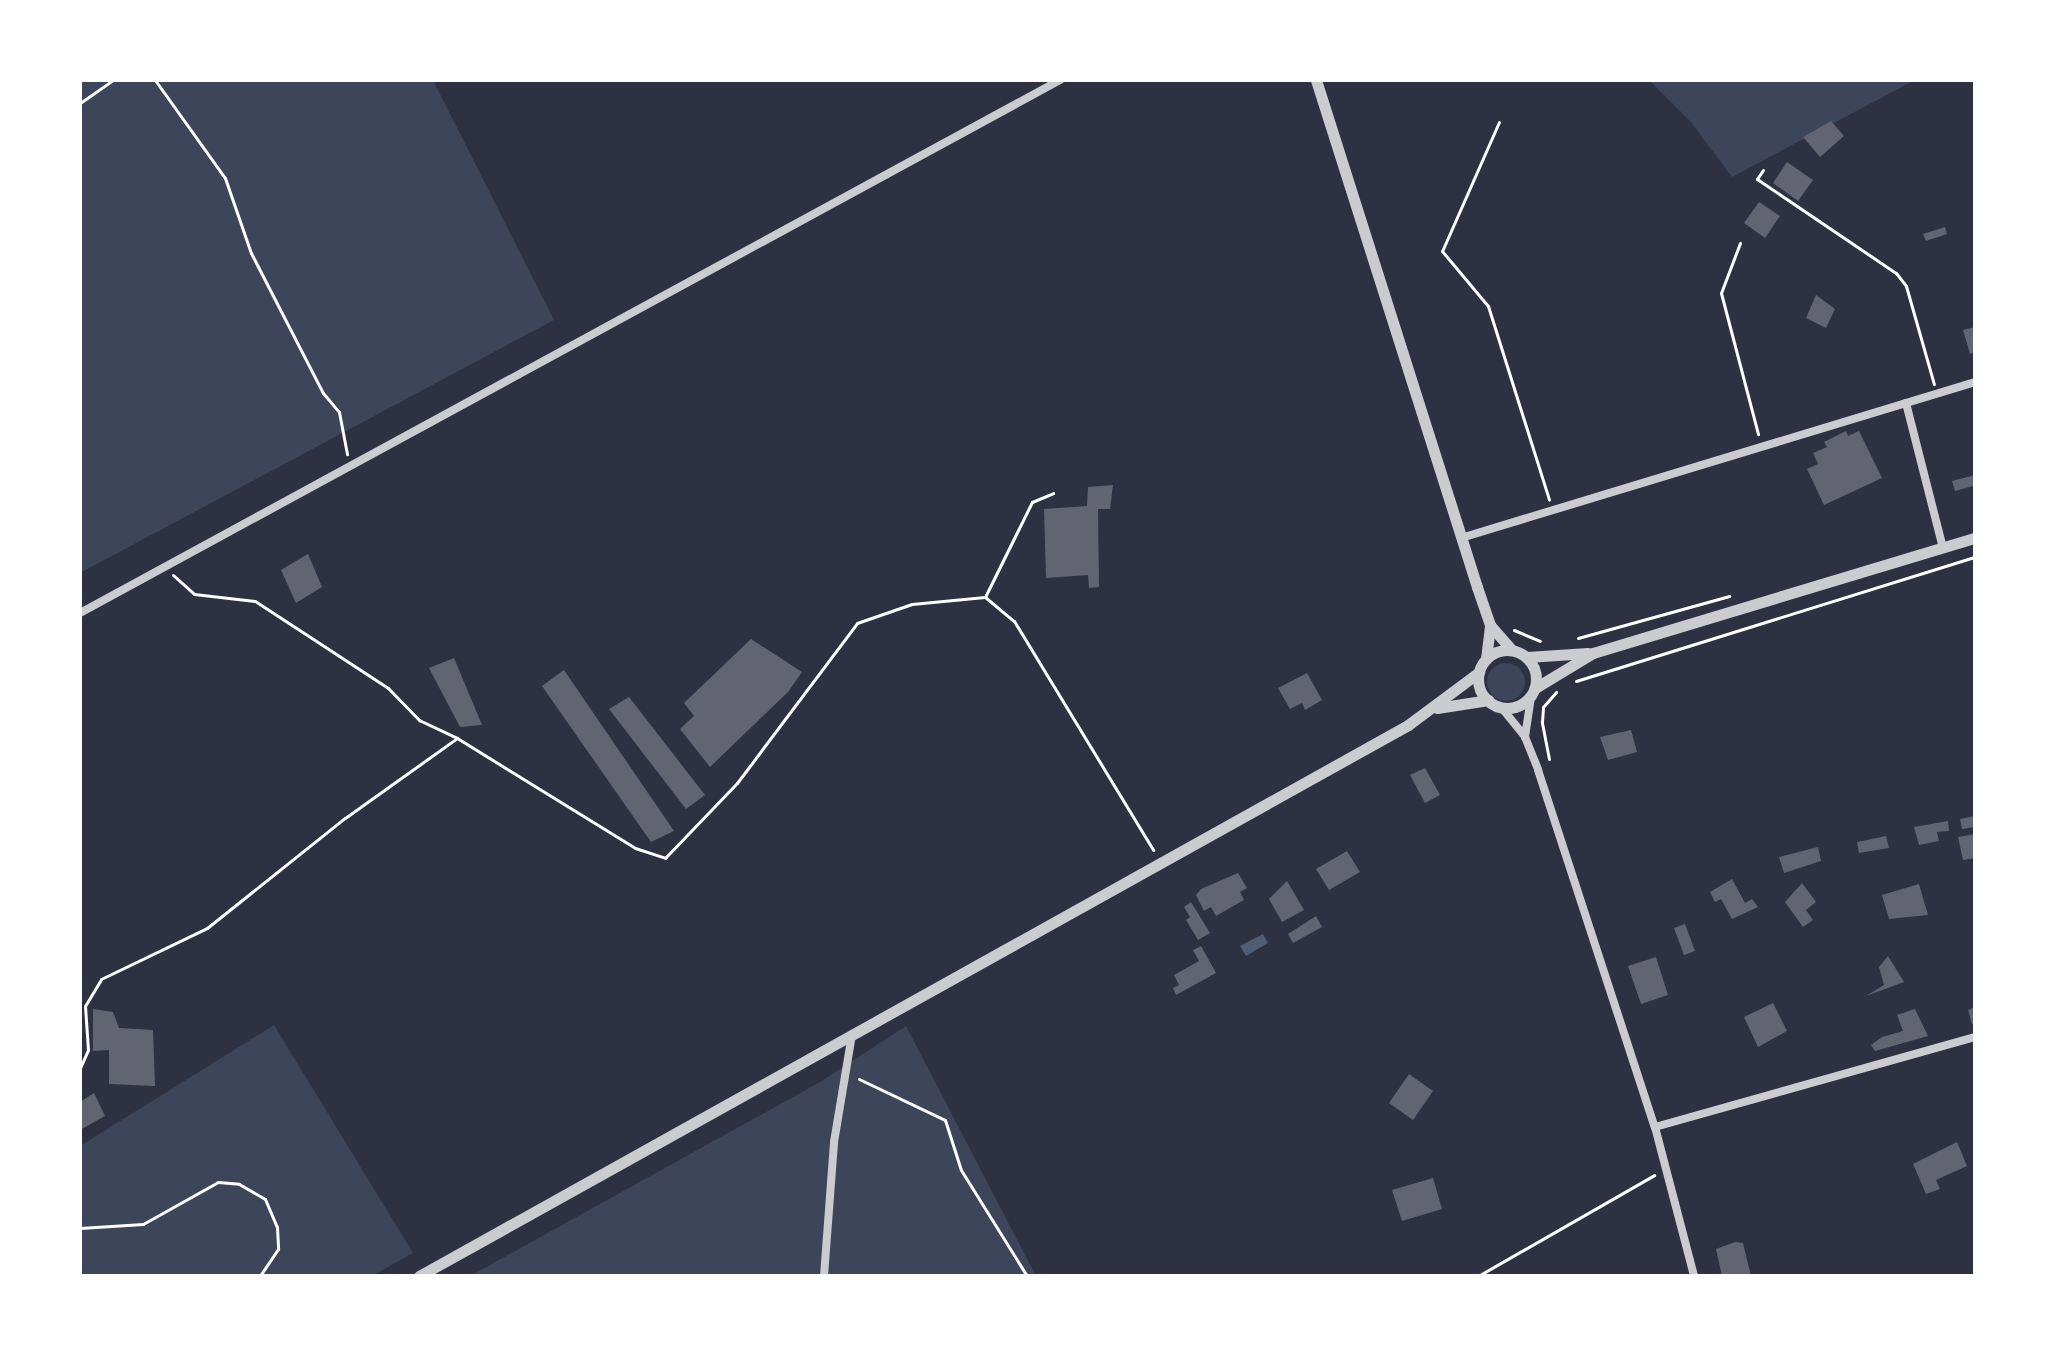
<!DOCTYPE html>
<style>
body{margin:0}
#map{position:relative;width:2055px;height:1356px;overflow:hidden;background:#2d3142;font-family:"PT Sans Narrow",sans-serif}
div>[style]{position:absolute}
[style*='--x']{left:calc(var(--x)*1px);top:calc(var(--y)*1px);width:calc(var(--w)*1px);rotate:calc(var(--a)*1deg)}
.green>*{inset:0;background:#3c4559}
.round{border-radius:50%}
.water>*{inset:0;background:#4f5d75}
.building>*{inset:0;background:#626471}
.path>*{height:3px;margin:-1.5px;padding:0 1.5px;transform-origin:1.5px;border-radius:1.5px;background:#fff}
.minor>*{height:8px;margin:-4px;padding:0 4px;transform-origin:4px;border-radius:4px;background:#caccd0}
.tertiary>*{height:11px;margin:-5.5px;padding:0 5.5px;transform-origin:5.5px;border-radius:5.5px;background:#caccd0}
.tertiary>.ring{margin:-5.5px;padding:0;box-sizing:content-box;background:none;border:11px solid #caccd0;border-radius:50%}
span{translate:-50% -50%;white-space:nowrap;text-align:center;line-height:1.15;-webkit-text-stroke:6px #fff;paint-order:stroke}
.frame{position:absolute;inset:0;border:82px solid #fff;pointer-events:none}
</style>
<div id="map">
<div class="green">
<i style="clip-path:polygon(80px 80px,433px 80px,554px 320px,80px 573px)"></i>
<i style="clip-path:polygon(1649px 80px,1915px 80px,1732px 177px,1690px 121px)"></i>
<i class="round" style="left:1487px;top:663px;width:38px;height:38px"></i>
<i style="clip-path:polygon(274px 1025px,413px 1253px,372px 1276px,80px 1276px,80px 1146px)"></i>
<i style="clip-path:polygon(906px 1026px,1036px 1276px,470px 1276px,820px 1082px)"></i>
</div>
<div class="water">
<i style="clip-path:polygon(1263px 934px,1268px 943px,1246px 956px,1240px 946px)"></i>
</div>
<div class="building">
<i style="clip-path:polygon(1831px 121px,1844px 136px,1820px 157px,1803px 137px)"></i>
<i style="clip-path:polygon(1787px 162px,1813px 180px,1798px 201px,1773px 183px)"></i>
<i style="clip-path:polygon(1759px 202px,1780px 216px,1765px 238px,1744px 223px)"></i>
<i style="clip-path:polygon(1945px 227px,1947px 234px,1926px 241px,1923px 234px)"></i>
<i style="clip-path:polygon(1816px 295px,1835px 309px,1826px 328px,1806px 318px)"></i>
<i style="clip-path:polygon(1975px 327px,1975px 352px,1970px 354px,1963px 330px)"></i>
<i style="clip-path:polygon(1846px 431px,1848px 436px,1859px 431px,1882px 478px,1824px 505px,1807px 469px,1818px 464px,1813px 453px,1827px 447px,1824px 442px)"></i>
<i style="clip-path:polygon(1975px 475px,1973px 486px,1955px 491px,1952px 481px)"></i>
<i style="clip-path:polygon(1113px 485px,1110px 509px,1098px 509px,1099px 587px,1089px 588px,1088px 575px,1046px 578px,1044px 509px,1087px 506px,1088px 487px)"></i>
<i style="clip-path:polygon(308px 554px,322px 587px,296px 603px,281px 570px)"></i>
<i style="clip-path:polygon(751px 639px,802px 672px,788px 692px,710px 767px,680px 729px,694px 716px,684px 703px)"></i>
<i style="clip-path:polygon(454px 658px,482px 725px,460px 727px,429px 668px)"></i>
<i style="clip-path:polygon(564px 670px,674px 831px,651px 842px,542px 686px)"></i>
<i style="clip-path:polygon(1307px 673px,1322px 700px,1305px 710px,1302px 703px,1290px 709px,1278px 688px)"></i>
<i style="clip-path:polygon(629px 697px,705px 795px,686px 809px,609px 709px)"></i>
<i style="clip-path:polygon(1631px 730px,1637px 752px,1608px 760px,1600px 737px)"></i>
<i style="clip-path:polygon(1425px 768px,1440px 795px,1425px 803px,1410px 775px)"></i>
<i style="clip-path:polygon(1975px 816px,1975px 827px,1962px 829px,1960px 819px)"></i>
<i style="clip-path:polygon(1948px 821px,1949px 831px,1937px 832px,1939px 841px,1919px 845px,1914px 827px)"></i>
<i style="clip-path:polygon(1975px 834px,1975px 858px,1963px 860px,1958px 837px)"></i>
<i style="clip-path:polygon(1886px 836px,1889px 848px,1859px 853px,1857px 842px)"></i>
<i style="clip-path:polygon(1818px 847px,1821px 861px,1784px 873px,1779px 857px)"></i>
<i style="clip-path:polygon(1347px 851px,1360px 872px,1329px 890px,1316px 869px)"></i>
<i style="clip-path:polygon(1238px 873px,1247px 888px,1240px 892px,1244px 900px,1216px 916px,1211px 907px,1204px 911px,1196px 895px,1201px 889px)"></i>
<i style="clip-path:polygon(1732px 879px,1745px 903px,1752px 899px,1758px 907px,1732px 919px,1721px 899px,1715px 902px,1710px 892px)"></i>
<i style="clip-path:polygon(1287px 881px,1304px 910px,1282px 922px,1269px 899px)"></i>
<i style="clip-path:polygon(1802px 883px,1816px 902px,1806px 910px,1813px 920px,1803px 927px,1785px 902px)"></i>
<i style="clip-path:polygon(1919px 884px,1928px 915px,1889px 919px,1882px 895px)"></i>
<i style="clip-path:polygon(1191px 902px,1210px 933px,1198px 940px,1186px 920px,1190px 917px,1184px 907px)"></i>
<i style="clip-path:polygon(1316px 916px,1322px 927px,1293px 943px,1288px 934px)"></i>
<i style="clip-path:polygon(1685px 924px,1695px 951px,1684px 955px,1674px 928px)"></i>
<i style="clip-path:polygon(1201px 946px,1216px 973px,1176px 995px,1173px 988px,1179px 985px,1174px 975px,1199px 961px,1193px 950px)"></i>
<i style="clip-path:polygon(1888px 956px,1904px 982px,1866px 996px,1884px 985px,1879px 967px)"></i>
<i style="clip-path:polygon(1656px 957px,1668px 995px,1641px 1004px,1628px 966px)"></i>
<i style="clip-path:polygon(1773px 1003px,1787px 1031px,1758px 1047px,1744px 1017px)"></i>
<i style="clip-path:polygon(1975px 1007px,1975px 1023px,1972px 1024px,1968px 1010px)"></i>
<i style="clip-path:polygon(93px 1009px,113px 1012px,119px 1028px,153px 1030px,155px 1086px,109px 1084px,109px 1050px,93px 1051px)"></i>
<i style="clip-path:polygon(1915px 1009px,1928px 1036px,1875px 1051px,1871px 1045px,1882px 1037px,1903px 1031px,1897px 1015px)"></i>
<i style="clip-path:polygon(1409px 1074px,1433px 1091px,1413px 1120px,1389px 1103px)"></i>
<i style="clip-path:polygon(94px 1093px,105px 1116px,80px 1130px,80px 1102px)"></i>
<i style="clip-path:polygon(1957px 1142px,1967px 1166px,1936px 1180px,1940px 1189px,1926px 1194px,1913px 1164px)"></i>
<i style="clip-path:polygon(1433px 1178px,1442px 1209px,1402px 1221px,1392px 1190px)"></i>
<i style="clip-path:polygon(1735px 1242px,1743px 1243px,1751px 1276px,1722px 1276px,1716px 1249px)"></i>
</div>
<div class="path">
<i style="--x:155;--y:80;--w:120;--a:54.5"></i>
<i style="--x:225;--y:178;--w:79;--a:70.9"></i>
<i style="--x:251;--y:253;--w:157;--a:62.8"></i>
<i style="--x:323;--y:393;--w:25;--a:50"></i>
<i style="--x:339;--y:412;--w:43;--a:79.2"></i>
<i style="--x:80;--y:103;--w:40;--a:-34.9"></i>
<i style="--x:1499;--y:122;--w:141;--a:113.8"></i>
<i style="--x:1442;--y:251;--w:72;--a:50.1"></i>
<i style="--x:1488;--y:306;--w:203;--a:72.5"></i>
<i style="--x:1763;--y:170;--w:11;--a:124"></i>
<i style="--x:1757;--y:179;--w:168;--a:34.1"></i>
<i style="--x:1896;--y:273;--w:16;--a:52"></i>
<i style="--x:1906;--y:286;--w:102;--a:74.1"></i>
<i style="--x:1740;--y:243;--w:53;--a:110.8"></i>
<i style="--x:1721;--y:293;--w:146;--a:75.3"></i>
<i style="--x:173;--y:575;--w:28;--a:42"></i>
<i style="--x:194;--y:594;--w:61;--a:6.5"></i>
<i style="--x:255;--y:601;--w:159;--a:33.2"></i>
<i style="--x:388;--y:688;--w:45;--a:45.9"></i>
<i style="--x:419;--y:720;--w:42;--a:25.3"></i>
<i style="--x:457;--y:738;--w:209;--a:31.7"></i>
<i style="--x:635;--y:848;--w:32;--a:18"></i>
<i style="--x:665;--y:858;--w:104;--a:-46.2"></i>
<i style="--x:737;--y:783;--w:200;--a:-53.1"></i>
<i style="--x:857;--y:623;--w:58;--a:-19.1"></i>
<i style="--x:912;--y:604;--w:73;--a:-5.5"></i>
<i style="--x:985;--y:597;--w:38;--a:40"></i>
<i style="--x:1014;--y:621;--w:268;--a:58.7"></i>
<i style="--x:985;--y:597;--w:106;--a:-63.7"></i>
<i style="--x:1032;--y:502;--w:23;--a:-23"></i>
<i style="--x:1514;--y:630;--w:28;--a:23"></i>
<i style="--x:1578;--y:638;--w:157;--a:-15.5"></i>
<i style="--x:1576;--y:681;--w:418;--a:-17.3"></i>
<i style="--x:1549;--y:759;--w:38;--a:-101"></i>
<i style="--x:1542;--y:722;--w:15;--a:-86"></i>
<i style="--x:1543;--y:707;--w:20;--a:-49"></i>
<i style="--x:80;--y:1068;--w:20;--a:-66"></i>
<i style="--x:88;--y:1050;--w:44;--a:-93.9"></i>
<i style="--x:85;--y:1006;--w:31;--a:-59"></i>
<i style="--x:101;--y:979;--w:118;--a:-25.7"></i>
<i style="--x:207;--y:928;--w:176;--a:-38.6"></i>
<i style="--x:345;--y:818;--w:138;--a:-35.5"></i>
<i style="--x:859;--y:1079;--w:95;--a:25.5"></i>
<i style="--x:945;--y:1120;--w:52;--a:72.3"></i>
<i style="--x:961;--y:1170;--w:125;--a:58.1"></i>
<i style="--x:80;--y:1228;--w:63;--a:-3.6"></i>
<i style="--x:143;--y:1224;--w:86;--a:-29.2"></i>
<i style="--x:218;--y:1182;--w:21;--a:5"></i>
<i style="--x:239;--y:1184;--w:30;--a:30"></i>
<i style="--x:265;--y:1199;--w:30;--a:67"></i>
<i style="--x:277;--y:1227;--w:22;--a:87"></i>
<i style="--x:278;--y:1249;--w:32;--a:124"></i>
<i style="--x:1478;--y:1276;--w:203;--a:-29.8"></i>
</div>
<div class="minor">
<i style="--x:1906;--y:403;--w:150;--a:75.7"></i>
<i style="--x:1461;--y:538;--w:537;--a:-16.88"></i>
<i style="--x:80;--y:613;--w:1116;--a:-28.54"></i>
<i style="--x:1501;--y:707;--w:38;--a:51"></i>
<i style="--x:1525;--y:737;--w:35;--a:68"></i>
<i style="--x:1538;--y:770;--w:376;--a:71.9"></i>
<i style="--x:1655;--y:1127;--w:154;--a:75.3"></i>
<i style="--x:1525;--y:737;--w:40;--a:-81.5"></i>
<i style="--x:1655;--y:1127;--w:332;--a:-15.7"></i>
<i style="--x:824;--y:1276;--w:134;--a:-85.7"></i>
<i style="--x:834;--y:1142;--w:109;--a:-80.5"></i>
</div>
<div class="tertiary">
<i style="--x:1316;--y:80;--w:532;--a:72.38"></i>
<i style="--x:1477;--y:587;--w:40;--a:71.1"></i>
<i style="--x:1490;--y:625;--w:33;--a:49"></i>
<i class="ring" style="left:1478px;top:650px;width:47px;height:47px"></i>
<i style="--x:1527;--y:657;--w:61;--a:-3.8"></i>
<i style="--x:1486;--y:659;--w:34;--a:-83"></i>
<i style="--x:1535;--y:688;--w:68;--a:-31.1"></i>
<i style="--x:1593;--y:653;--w:399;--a:-16.8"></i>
<i style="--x:1437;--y:708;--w:52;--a:-8.9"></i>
<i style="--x:419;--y:1276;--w:1132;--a:-29.12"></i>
<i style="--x:1408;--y:725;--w:89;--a:-36.7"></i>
</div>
<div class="frame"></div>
</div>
